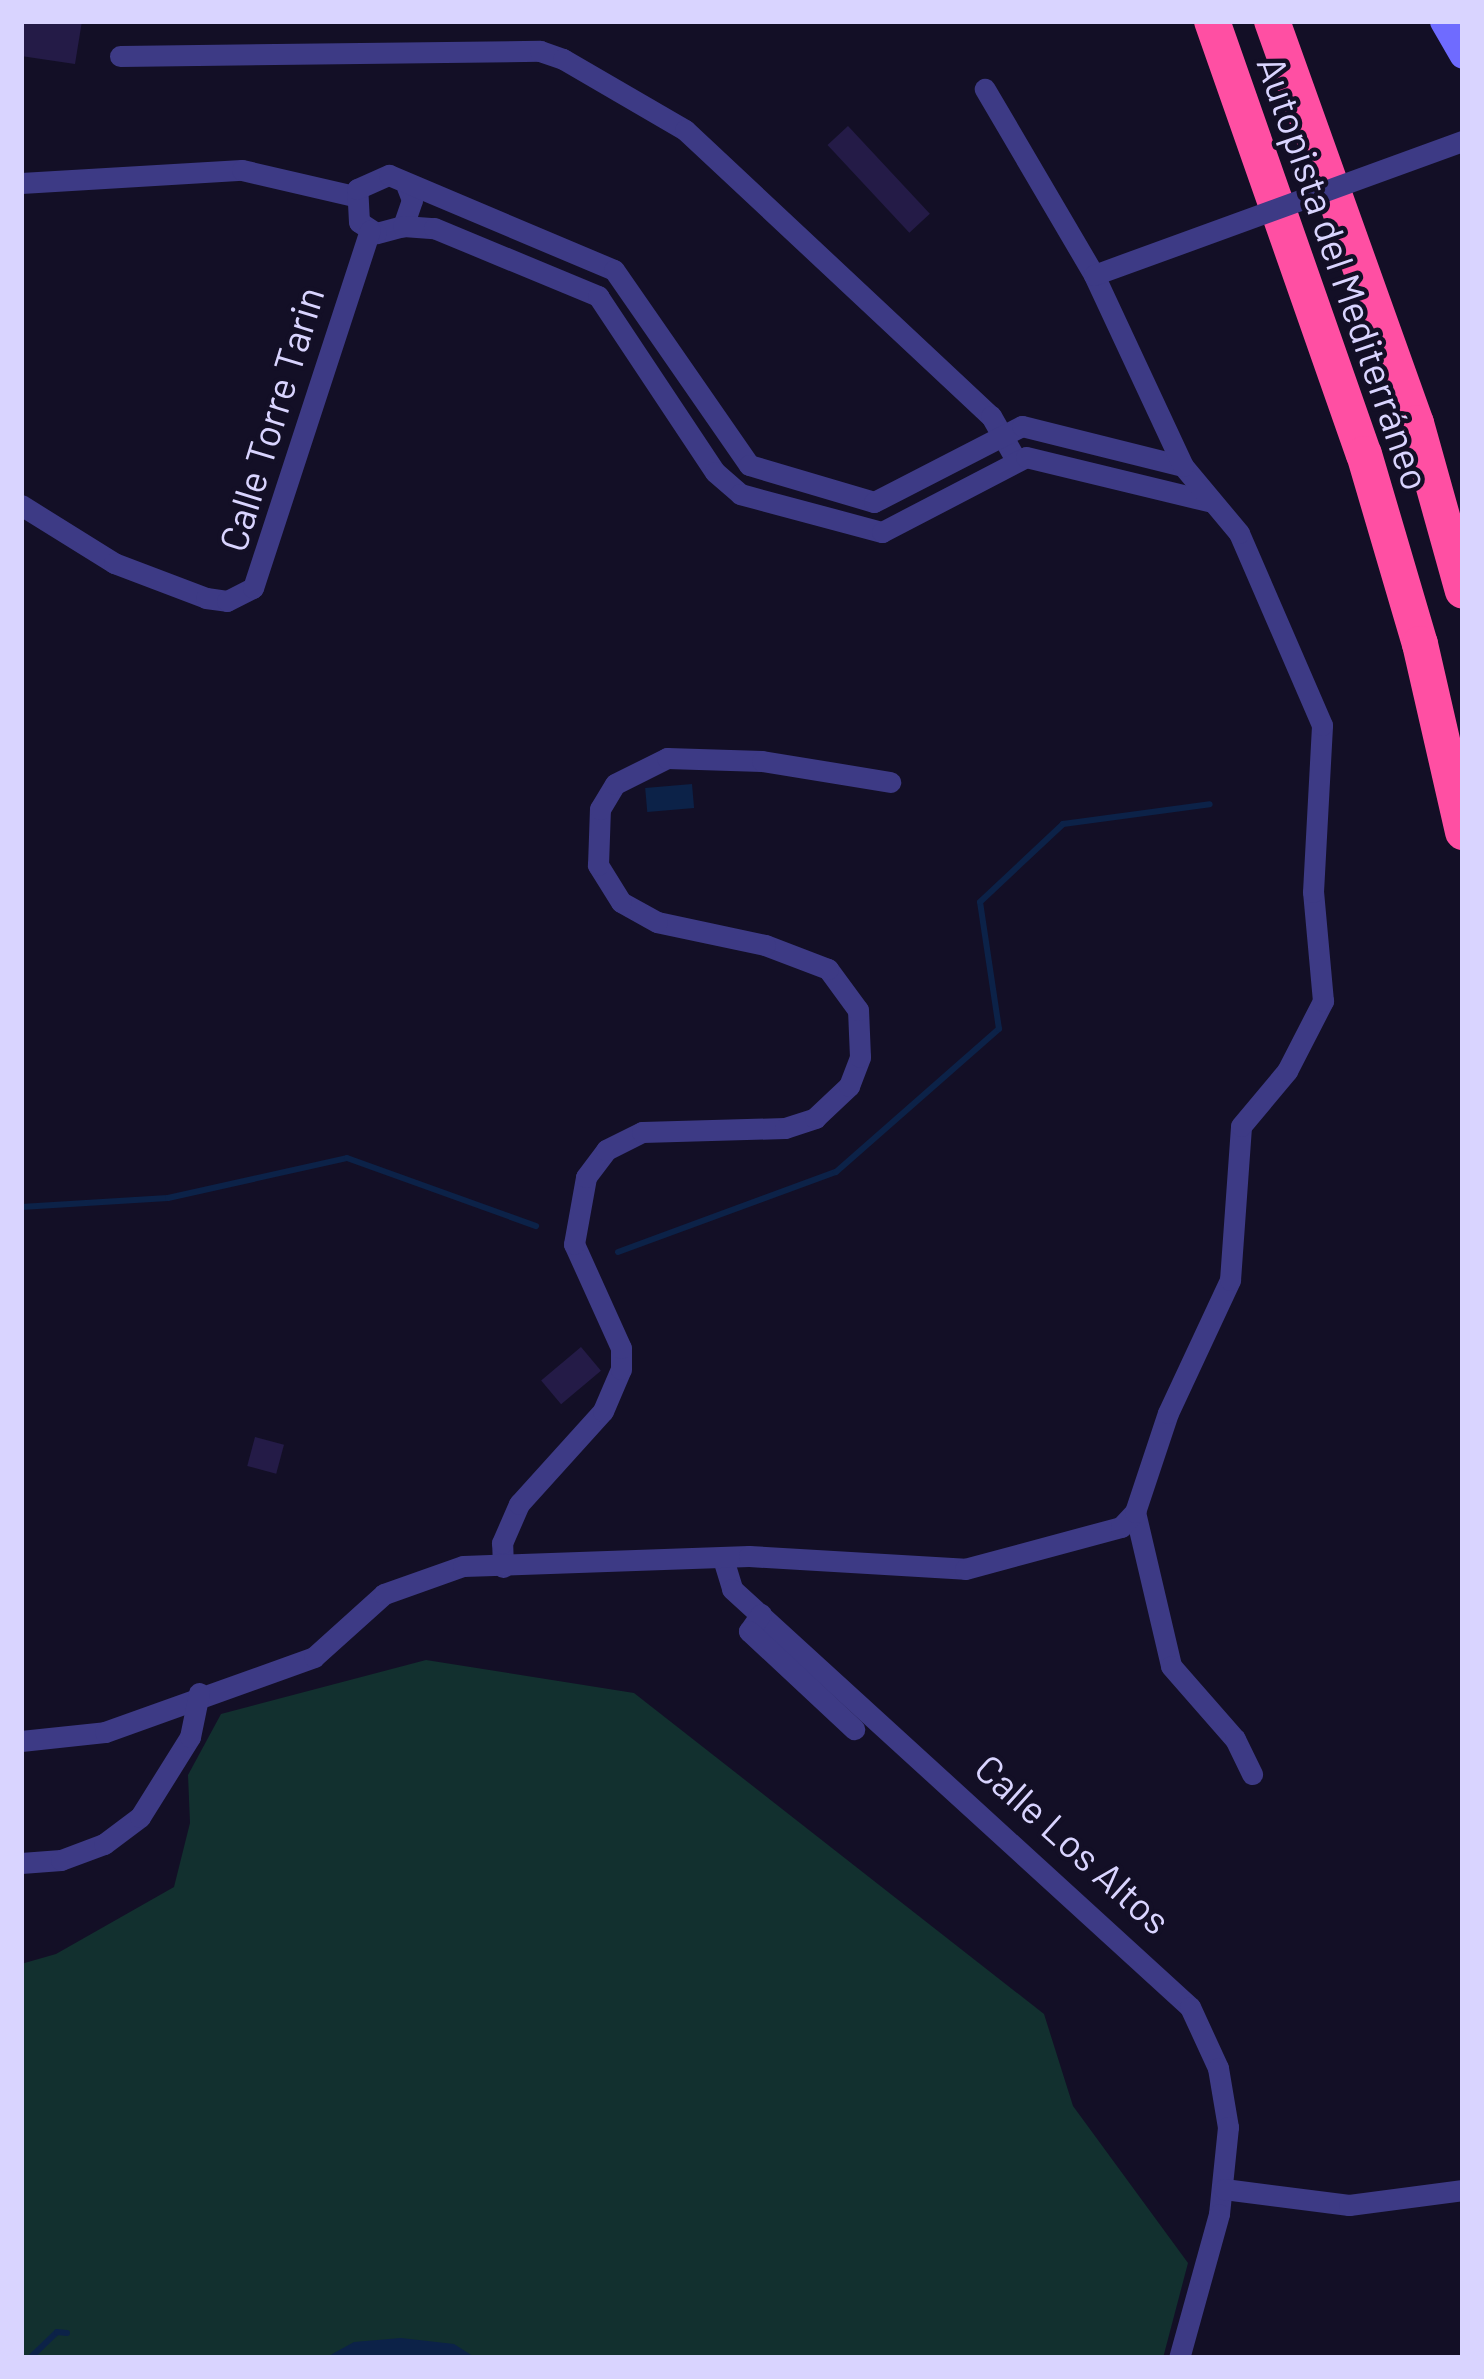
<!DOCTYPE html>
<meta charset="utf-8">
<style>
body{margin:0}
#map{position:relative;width:1484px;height:2379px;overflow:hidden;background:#130f26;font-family:Barlow,sans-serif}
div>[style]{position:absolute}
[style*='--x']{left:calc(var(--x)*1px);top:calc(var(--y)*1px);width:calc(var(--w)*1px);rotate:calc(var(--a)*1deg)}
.green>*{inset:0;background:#12302f}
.water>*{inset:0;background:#0c2248;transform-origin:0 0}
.stream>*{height:6px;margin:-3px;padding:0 3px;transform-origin:3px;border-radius:3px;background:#0c2248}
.building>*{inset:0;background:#241b47;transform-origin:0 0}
.street>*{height:21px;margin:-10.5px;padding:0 10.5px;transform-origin:10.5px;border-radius:10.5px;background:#3d3a85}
.secondary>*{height:27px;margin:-13.5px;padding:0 13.5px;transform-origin:13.5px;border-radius:13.5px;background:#6f6bff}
.highway>*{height:36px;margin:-18px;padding:0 18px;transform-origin:18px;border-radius:18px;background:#ff4fa3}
.street-bridge>*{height:21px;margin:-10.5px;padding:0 10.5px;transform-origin:10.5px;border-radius:10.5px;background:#3d3a85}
span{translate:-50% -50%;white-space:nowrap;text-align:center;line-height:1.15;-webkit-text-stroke:9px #130f26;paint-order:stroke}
.street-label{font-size:39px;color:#d9d4ff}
.frame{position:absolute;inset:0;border:24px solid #d9d4ff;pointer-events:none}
</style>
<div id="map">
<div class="green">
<i style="clip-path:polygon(426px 1660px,634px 1693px,1044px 2014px,1073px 2106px,1188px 2263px,1163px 2358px,21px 2358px,21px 1964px,56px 1954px,174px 1887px,190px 1823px,188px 1775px,221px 1714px)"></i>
</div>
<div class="water">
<i style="left:692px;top:784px;width:24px;height:47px;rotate:85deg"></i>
<i style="clip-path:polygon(401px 2338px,454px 2344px,476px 2358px,325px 2358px,354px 2342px)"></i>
</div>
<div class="stream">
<i style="--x:21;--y:1207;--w:147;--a:-3.5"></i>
<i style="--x:168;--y:1198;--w:183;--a:-12.6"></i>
<i style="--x:347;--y:1158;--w:201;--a:19.8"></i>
<i style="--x:618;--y:1252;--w:232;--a:-20.2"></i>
<i style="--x:836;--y:1172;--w:217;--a:-41.3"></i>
<i style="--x:999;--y:1029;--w:128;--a:-98.5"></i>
<i style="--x:980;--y:902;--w:114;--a:-43.2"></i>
<i style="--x:1063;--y:824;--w:148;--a:-7.7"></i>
<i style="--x:30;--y:2358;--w:37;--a:-44"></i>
<i style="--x:57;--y:2332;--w:10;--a:6"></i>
</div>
<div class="building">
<i style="clip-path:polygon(21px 21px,82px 21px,75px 64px,21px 56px)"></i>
<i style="left:848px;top:126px;width:120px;height:28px;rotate:47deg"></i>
<i style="left:581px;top:1347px;width:31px;height:52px;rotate:50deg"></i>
<i style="left:255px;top:1437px;width:30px;height:30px;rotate:15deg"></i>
</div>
<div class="street">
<i style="--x:120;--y:56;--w:420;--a:-0.7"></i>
<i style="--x:540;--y:51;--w:24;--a:19"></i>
<i style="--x:563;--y:59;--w:141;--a:30.2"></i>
<i style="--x:685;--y:130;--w:419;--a:43.1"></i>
<i style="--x:991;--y:416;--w:48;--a:60.3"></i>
<i style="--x:21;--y:183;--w:221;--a:-3.4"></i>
<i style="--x:242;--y:170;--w:115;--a:13.1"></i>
<i style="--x:407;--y:187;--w:14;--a:69"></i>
<i style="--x:412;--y:200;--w:28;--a:109"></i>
<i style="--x:403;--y:226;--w:28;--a:165"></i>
<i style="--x:376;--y:233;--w:20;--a:-147"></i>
<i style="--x:359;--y:222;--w:33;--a:-93"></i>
<i style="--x:357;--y:189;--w:35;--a:-24"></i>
<i style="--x:389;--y:175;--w:244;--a:22.9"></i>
<i style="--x:614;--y:270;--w:237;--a:55.3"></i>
<i style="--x:749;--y:465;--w:130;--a:16.5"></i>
<i style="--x:874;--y:502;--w:166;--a:-27.2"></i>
<i style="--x:1022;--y:426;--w:166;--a:14"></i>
<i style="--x:403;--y:226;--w:31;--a:4"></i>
<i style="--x:434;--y:228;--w:178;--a:22.5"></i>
<i style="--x:598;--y:296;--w:211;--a:56.4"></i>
<i style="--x:715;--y:472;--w:33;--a:41"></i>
<i style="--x:740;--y:494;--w:147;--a:15"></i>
<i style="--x:882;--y:532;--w:162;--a:-27.5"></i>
<i style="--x:1026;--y:457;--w:191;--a:13.6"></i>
<i style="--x:21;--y:505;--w:110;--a:31.9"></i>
<i style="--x:114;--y:563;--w:98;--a:20.8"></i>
<i style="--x:206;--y:598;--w:21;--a:8"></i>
<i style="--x:227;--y:601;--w:29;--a:-27"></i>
<i style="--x:253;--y:588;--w:376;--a:-71.9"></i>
<i style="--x:1135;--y:1512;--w:158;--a:76.8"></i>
<i style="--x:1171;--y:1666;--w:97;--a:48.8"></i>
<i style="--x:1235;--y:1739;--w:39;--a:64"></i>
<i style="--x:724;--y:1562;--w:28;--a:73"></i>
<i style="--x:732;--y:1589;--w:620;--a:42.39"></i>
<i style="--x:1190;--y:2007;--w:67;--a:65.3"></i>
<i style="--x:1218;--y:2068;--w:60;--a:80.4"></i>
<i style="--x:1228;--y:2127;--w:87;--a:95.9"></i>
<i style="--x:1219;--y:2214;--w:149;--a:105.5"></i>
<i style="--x:503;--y:1567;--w:24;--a:-92"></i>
<i style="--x:502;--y:1543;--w:43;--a:-66.4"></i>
<i style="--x:519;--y:1504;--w:125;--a:-47.9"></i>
<i style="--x:603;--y:1411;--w:46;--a:-66.8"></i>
<i style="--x:621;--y:1369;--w:21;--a:-90"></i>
<i style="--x:621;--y:1348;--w:114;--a:-114.3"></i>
<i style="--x:574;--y:1244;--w:68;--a:-79.8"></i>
<i style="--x:586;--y:1177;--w:34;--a:-53"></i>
<i style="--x:606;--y:1150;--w:40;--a:-26.6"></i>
<i style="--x:642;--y:1132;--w:143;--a:-1.6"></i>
<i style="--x:785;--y:1128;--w:32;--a:-18"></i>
<i style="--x:815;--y:1118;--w:47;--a:-43.3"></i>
<i style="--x:849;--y:1086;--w:31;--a:-69"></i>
<i style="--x:860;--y:1057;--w:47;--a:-92.4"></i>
<i style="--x:858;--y:1010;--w:51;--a:-126.2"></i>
<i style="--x:828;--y:969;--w:67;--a:-159.1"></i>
<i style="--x:765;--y:945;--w:110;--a:-168"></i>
<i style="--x:657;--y:922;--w:41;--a:-150.9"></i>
<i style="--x:621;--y:902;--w:44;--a:-121.9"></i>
<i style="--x:598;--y:865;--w:56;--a:-88"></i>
<i style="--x:600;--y:809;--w:29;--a:-59"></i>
<i style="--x:615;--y:784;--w:58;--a:-26.6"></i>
<i style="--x:667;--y:758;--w:95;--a:1.8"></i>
<i style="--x:762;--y:761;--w:130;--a:9.3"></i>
<i style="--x:761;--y:1614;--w:21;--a:125"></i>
<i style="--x:749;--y:1631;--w:144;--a:43"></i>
<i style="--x:21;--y:1741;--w:84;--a:-6.1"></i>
<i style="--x:105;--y:1732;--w:222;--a:-19.7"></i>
<i style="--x:314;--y:1657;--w:94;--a:-42"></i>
<i style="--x:384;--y:1594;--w:84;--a:-19.5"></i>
<i style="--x:463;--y:1566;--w:286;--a:-2"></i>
<i style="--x:749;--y:1556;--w:216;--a:3.4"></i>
<i style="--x:965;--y:1569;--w:162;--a:-15.1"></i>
<i style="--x:1121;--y:1527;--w:21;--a:-47"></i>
<i style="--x:1135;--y:1512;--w:104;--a:-71.6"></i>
<i style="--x:1168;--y:1413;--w:147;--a:-65"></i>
<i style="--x:1230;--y:1280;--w:154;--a:-85.9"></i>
<i style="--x:1241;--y:1126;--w:72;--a:-50.1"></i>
<i style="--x:1287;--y:1071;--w:79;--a:-62.8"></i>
<i style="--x:1323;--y:1001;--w:109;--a:-95.2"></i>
<i style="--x:1313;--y:892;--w:167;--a:-86.9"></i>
<i style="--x:1322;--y:725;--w:209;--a:-113.4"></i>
<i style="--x:1239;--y:533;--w:87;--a:-129.9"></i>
<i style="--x:1183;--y:466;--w:211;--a:-115"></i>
<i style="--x:1094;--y:275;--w:216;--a:-120.4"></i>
<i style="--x:21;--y:1863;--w:40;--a:-4.3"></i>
<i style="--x:61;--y:1860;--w:46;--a:-20.4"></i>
<i style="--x:104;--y:1844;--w:45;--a:-36.9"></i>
<i style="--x:140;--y:1817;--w:94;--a:-58"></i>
<i style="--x:190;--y:1737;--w:45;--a:-78.4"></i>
<i style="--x:1224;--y:2189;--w:126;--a:7.3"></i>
<i style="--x:1349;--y:2205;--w:115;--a:-7.5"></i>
</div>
<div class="secondary">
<i style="--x:1443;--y:21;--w:39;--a:60"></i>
</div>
<div class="highway">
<i style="--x:1212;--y:21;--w:459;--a:70.7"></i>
<i style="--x:1364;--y:454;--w:198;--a:73.6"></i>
<i style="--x:1420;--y:644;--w:193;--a:77.1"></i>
<i style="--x:1272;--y:21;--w:427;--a:70.3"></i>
<i style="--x:1416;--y:423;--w:174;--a:74.4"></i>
</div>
<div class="street-bridge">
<i style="--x:1094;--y:275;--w:393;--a:-20"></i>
</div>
<div class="street-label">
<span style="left:1344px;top:273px;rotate:71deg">Autopista del Mediterráneo</span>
<span style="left:271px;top:419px;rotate:-73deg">Calle Torre Tarin</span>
<span style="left:1073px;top:1844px;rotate:42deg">Calle Los Altos</span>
</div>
<div class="frame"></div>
</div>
